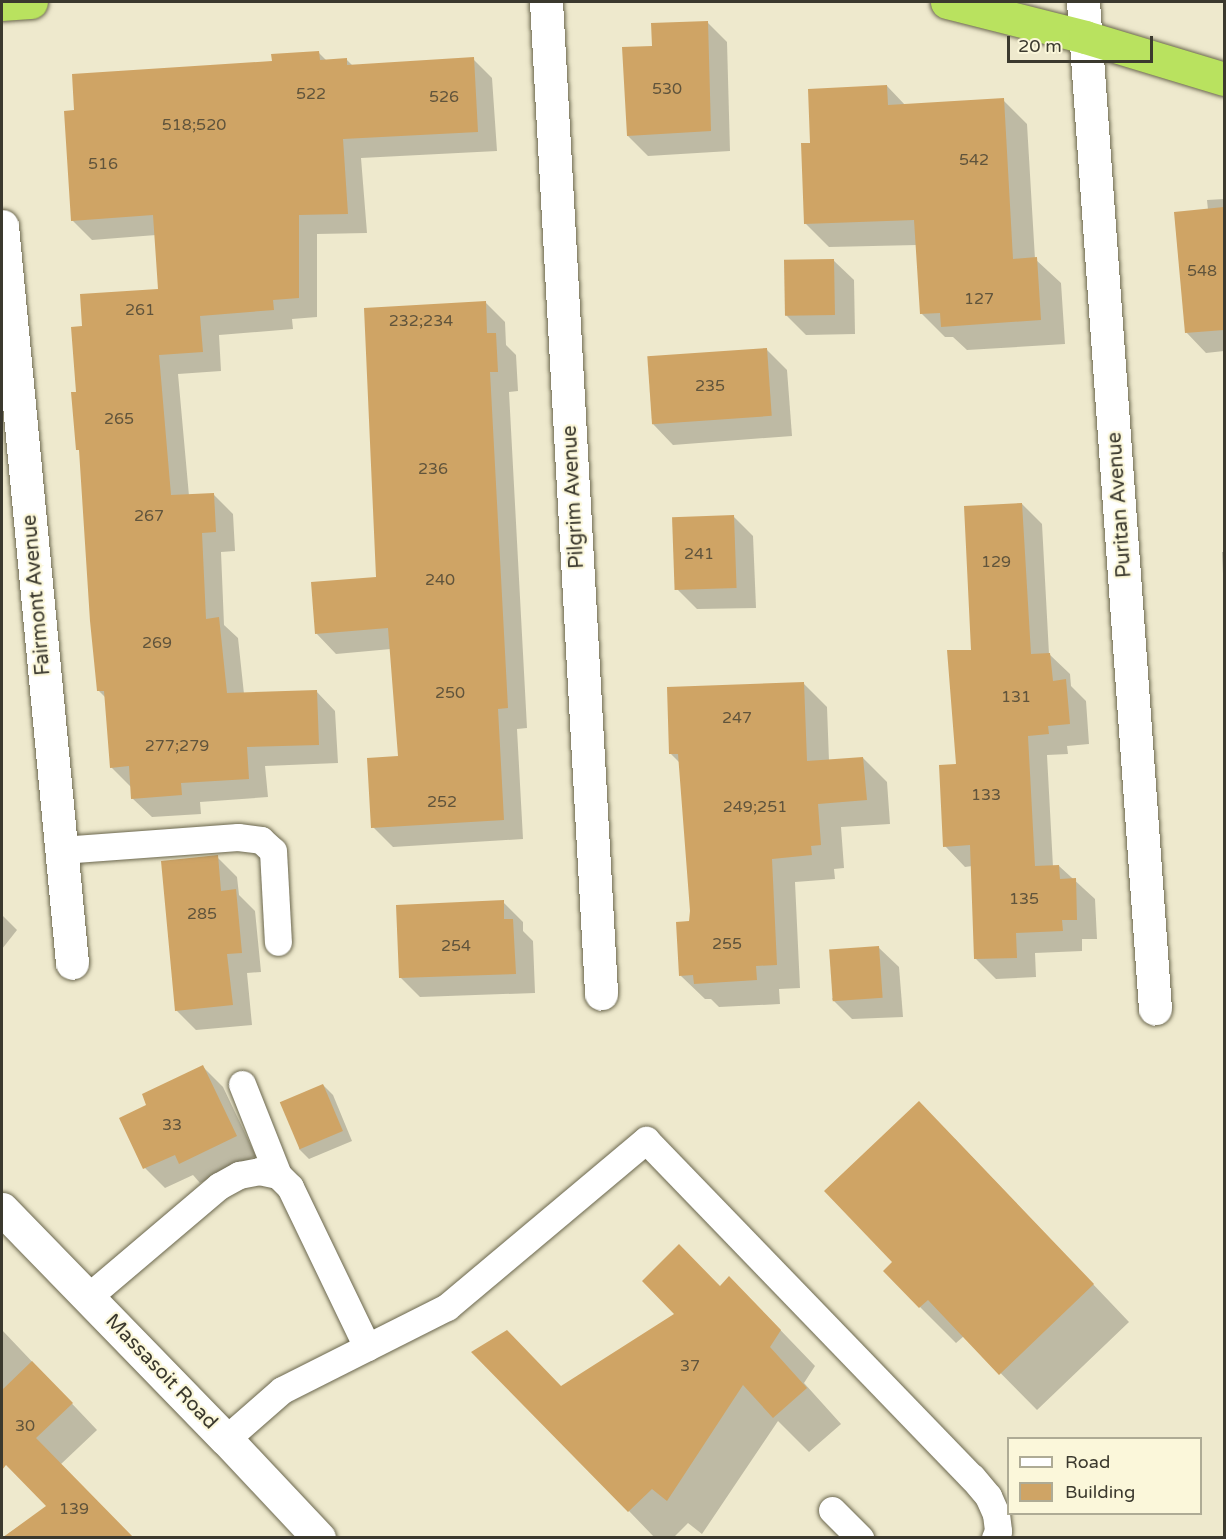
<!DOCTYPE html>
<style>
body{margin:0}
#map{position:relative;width:1226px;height:1539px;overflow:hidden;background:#eee9cd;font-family:"Varela Round",sans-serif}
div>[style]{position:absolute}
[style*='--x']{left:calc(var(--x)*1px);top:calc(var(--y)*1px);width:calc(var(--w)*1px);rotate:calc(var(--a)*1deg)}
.shadow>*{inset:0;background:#0003}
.building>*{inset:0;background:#cfa465;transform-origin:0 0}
.roads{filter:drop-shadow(0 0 2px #6b674e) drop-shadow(0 0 2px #6b674e)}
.lane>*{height:27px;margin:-13.5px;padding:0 13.5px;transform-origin:13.5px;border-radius:13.5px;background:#fff}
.street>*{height:33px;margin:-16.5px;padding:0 16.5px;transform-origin:16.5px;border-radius:16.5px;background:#fff}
.secondary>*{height:33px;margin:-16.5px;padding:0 16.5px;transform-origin:16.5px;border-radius:16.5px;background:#fff}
.highway>*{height:33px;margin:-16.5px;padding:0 16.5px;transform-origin:16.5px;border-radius:16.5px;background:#b9e25f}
span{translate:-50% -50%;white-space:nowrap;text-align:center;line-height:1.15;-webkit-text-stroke:4.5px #fbf7da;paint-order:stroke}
.number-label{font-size:16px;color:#60543c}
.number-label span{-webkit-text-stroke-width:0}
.street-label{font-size:20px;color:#3b392e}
.frame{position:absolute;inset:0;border:3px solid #3b392e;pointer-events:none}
.legend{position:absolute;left:1007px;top:1437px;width:195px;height:78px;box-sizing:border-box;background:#fbf7da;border:2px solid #aeab95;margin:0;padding:8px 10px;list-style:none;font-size:18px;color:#3b392e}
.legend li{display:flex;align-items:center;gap:12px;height:30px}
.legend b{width:30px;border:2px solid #aeab95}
.scale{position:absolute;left:1007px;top:36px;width:146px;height:27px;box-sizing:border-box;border:3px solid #3b392e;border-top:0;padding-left:8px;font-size:18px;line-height:21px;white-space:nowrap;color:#3b392e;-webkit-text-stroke:4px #fbf7da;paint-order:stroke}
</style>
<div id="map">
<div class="shadow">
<i style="clip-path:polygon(707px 22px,727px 42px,730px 151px,648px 156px,628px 136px,653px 47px)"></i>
<i style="clip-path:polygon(318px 52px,327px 61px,346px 59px,353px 66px,473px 59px,492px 78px,497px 151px,361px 158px,367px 233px,317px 234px,317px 317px,292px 319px,293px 329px,219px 335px,221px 371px,178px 374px,189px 496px,213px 494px,233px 514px,235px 551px,221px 552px,224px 625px,238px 638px,244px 694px,316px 691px,335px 711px,338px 763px,265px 766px,268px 797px,200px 802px,201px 814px,152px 817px,132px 798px,131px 787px,111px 767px,106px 698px,99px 691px,81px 452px,78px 449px,77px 393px,83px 327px,160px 290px,156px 235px,92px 240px,72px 220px,273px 63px)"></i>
<i style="clip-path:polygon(887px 86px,906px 106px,1003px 100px,1027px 124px,1035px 259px,1061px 283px,1065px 344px,967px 350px,953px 337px,945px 337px,921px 313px,917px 245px,829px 247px,806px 224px,812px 145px)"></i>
<i style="clip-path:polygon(1224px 199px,1224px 351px,1206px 353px,1186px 332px,1208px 210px,1207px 200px)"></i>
<i style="clip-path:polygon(833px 260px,854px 280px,855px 334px,806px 335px,786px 315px)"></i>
<i style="clip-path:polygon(485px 302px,505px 322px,506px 345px,516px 355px,518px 391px,509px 392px,527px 728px,517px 729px,523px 839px,393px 847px,373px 827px,399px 758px,391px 649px,336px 654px,316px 633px,378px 579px)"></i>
<i style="clip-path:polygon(767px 350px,787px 370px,792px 436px,673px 445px,653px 424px)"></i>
<i style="clip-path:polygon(1022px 504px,1042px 524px,1049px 654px,1070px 674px,1071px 686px,1086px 701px,1089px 744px,1067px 746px,1068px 754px,1047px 755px,1053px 867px,1059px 866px,1095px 899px,1097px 939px,1082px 939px,1082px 951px,1035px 953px,1036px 977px,996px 979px,976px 959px,972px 866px,965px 867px,945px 846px,972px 651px)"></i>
<i style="clip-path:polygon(733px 516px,753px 536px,756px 608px,697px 609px,677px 589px)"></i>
<i style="clip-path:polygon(1222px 552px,1224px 552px,1224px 597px,1224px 596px)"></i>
<i style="clip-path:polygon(803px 683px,827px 707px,829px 761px,863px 758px,887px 782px,890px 824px,841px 827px,844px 868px,834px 869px,835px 879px,795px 882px,800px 988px,779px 989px,780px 1004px,719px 1007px,711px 999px,705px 999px,681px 976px,692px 911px,680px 763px,671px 754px)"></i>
<i style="clip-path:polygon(217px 857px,237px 877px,239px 895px,255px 911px,261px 972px,247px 973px,252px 1025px,196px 1030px,176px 1010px)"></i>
<i style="clip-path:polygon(503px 902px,523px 922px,523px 931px,533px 941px,535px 993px,420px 997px,400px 977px)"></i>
<i style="clip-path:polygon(2px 915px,17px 930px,2px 949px)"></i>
<i style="clip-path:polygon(878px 947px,899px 967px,903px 1017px,852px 1019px,832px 999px)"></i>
<i style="clip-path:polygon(203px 1067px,223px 1087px,256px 1156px,200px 1183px,193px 1175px,165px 1188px,145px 1168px,148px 1105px)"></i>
<i style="clip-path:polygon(323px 1085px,333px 1095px,352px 1141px,309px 1159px,299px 1149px)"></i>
<i style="clip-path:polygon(955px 1139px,1129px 1322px,1037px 1410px,964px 1336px,956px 1343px,920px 1307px,894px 1262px)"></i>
<i style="clip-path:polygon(720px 1288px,764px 1313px,815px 1366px,804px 1383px,841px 1424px,809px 1452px,778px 1421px,702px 1534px,688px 1523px,673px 1538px,655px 1538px,629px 1511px,561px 1387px)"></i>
<i style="clip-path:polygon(2px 1330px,97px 1430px,60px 1465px,132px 1538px,2px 1538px,48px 1506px,2px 1458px)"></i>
</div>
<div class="building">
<i style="clip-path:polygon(708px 21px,711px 131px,627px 136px,622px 47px,652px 46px,651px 23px)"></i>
<i style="clip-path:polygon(319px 51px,320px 60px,347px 58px,347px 65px,474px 57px,478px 132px,343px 139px,348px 214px,299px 215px,299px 298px,273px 300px,274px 310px,200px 316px,203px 352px,159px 355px,171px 495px,214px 493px,216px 532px,202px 533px,206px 619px,219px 617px,227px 693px,317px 690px,319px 745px,247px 747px,249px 779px,181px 783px,182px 795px,131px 799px,129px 766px,110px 768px,104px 691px,97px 691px,90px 621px,79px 450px,76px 450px,71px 392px,76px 392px,71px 327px,82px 326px,80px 294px,158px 289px,153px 215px,71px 221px,64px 111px,74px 110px,72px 74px,272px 61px,271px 54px)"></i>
<i style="clip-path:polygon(887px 85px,888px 105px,1004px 98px,1013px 259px,1037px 257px,1041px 320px,941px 327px,940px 313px,920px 314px,914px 220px,804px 224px,801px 143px,810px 143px,808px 89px)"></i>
<i style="clip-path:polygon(1224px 207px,1224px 330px,1185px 333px,1174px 212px)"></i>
<i style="left:834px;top:259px;width:56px;height:50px;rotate:89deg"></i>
<i style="clip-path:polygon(486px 301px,487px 333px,496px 333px,498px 372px,490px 372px,508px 708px,498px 709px,504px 820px,371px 828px,367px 758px,398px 756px,388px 628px,315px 634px,311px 582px,376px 577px,364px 308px)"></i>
<i style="left:767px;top:348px;width:68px;height:120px;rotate:86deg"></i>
<i style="clip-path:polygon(1022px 503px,1031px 654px,1050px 653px,1053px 681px,1066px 679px,1070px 724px,1048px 726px,1049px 734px,1028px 736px,1035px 866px,1059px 865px,1060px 879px,1076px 878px,1077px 920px,1062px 920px,1063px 931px,1016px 933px,1017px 958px,974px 959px,970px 845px,943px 847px,939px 765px,956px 764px,947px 650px,971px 650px,964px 506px)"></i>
<i style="left:734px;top:515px;width:73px;height:62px;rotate:88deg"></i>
<i style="clip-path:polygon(804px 682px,807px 761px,863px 757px,867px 800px,818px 804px,821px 845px,811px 846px,812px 855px,772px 859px,777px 965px,756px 966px,757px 980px,694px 984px,693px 975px,679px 976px,676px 922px,689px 921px,690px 911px,678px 754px,669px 754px,667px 687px)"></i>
<i style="clip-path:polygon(218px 855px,221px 891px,236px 889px,242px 953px,227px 954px,233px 1005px,175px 1011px,161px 861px)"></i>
<i style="clip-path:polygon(504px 900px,504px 919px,513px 919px,516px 974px,399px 978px,396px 905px)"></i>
<i style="left:879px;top:946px;width:52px;height:50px;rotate:86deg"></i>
<i style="clip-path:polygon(203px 1065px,237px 1136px,179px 1164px,175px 1155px,143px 1169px,119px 1118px,146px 1105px,142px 1094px)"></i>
<i style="left:323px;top:1084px;width:51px;height:47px;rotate:67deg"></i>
<i style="clip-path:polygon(919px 1101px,1094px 1284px,999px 1375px,928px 1300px,919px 1308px,883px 1271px,892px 1262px,824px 1191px)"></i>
<i style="clip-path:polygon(679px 1244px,720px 1286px,729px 1276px,781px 1330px,770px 1347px,807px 1388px,773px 1418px,743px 1385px,667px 1501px,652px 1489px,628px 1512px,471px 1352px,507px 1330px,561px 1386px,674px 1314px,642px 1281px)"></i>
<i style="clip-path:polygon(32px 1361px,73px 1403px,36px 1438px,134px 1538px,2px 1538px,46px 1506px,6px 1465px,2px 1470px,2px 1390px)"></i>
</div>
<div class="roads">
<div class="lane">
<i style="--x:61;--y:850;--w:177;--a:-4.2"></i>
<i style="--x:238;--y:837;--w:23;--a:7"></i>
<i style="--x:261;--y:840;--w:16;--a:43"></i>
<i style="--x:273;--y:851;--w:91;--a:86.9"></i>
<i style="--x:242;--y:1084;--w:98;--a:68.4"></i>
<i style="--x:88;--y:1297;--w:172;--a:-40.3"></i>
<i style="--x:219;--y:1186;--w:23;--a:-29"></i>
<i style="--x:239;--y:1175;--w:20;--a:-11"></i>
<i style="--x:259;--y:1171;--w:19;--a:12"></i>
<i style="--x:278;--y:1175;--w:17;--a:45"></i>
<i style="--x:290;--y:1187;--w:178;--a:64.3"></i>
<i style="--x:226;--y:1439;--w:74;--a:-41.2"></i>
<i style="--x:282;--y:1390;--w:185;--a:-26.7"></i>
<i style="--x:447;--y:1307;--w:260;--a:-40"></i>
<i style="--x:646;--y:1140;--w:469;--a:46"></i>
<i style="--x:972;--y:1477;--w:25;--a:50"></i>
<i style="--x:988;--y:1496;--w:20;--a:66"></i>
<i style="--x:996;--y:1514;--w:17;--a:83"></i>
<i style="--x:998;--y:1531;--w:8;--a:113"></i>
<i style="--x:832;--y:1510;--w:40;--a:45"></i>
</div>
<div class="street">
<i style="--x:546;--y:2;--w:993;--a:86.82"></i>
<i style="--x:1083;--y:2;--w:1009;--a:85.91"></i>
<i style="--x:2;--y:226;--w:740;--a:84.57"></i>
</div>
<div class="secondary">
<i style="--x:2;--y:1209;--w:321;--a:45.8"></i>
<i style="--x:226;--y:1439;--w:136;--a:46.8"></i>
</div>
<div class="highway">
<i style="--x:947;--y:2;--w:142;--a:14.2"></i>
<i style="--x:1085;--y:37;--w:145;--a:16.8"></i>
<i style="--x:2;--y:4;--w:29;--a:-4"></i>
</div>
</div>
<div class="number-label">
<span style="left:667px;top:89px">530</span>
<span style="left:311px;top:94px">522</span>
<span style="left:444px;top:97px">526</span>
<span style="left:194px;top:125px">518;520</span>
<span style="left:974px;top:160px">542</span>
<span style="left:103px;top:164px">516</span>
<span style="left:1202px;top:271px">548</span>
<span style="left:979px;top:299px">127</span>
<span style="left:140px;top:310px">261</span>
<span style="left:421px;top:321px">232;234</span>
<span style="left:710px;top:386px">235</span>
<span style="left:119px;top:419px">265</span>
<span style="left:433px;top:469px">236</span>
<span style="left:149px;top:516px">267</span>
<span style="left:699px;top:554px">241</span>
<span style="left:996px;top:562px">129</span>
<span style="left:440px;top:580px">240</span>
<span style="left:157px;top:643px">269</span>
<span style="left:450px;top:693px">250</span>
<span style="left:1016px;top:697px">131</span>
<span style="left:737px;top:718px">247</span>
<span style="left:177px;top:746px">277;279</span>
<span style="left:986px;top:795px">133</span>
<span style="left:442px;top:802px">252</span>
<span style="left:755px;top:807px">249;251</span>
<span style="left:1024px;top:899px">135</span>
<span style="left:202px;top:914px">285</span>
<span style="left:727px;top:944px">255</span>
<span style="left:456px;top:946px">254</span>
<span style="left:172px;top:1125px">33</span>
<span style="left:690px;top:1366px">37</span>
<span style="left:25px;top:1426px">30</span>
<span style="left:74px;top:1509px">139</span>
</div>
<div class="street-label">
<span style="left:574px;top:497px;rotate:-93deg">Pilgrim Avenue</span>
<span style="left:1120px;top:505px;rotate:-94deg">Puritan Avenue</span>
<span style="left:37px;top:595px;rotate:-95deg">Fairmont Avenue</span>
<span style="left:161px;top:1372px;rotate:46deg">Massasoit Road</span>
</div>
<div class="frame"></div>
<ul class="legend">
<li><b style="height:8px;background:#fff"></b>Road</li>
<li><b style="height:16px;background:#cfa465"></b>Building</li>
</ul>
<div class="scale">20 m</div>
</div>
